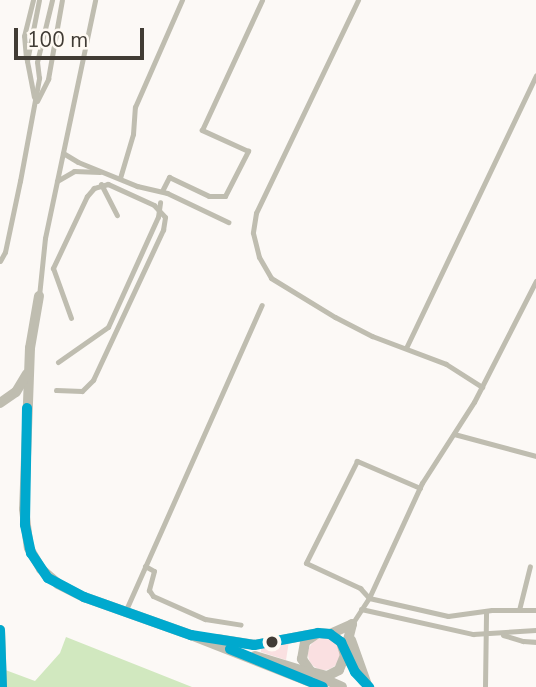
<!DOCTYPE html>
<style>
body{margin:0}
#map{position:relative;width:536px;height:687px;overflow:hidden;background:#fcf9f6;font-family:"Nunito Sans",sans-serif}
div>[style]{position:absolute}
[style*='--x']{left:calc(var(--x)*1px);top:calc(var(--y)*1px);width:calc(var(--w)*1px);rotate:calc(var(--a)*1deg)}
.green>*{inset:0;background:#fae0e1}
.round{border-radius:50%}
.water>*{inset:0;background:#d1e8bf}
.lane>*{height:5px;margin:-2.5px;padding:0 2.5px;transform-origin:2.5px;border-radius:2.5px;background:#bfbdb0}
.street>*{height:10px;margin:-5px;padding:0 5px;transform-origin:5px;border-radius:5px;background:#bfbdb0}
.bus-1>*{height:10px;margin:-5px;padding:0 5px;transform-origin:5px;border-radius:5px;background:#00a9ce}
.dots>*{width:19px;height:19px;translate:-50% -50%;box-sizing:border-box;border:4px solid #fffaf3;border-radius:50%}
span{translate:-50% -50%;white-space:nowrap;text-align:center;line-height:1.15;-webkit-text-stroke:6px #fffaf3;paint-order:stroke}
.scale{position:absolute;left:14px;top:28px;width:130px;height:32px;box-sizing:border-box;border:4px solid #413c35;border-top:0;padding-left:9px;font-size:21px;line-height:24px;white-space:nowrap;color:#413c35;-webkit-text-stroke:5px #fffaf3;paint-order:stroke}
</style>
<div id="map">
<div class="green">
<i class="round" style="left:308px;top:638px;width:32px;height:32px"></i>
<i style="clip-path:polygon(289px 641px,286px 660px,261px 652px,261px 648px)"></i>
</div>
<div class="water">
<i style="clip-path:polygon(66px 637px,192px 687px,0 687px,0 668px,35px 681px,60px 653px)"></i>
</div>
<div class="lane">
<i style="--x:358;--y:0;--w:236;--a:115.6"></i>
<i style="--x:256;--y:213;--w:20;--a:99"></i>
<i style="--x:253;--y:233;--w:25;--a:76"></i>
<i style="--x:259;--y:257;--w:24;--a:60"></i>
<i style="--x:271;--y:278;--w:75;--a:31.4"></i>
<i style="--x:335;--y:317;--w:42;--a:27.2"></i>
<i style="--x:372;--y:336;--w:79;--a:20.7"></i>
<i style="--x:446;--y:364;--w:43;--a:32.6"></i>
<i style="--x:26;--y:58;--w:22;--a:-95"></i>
<i style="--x:24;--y:36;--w:37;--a:-76"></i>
<i style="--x:34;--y:97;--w:37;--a:-101"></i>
<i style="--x:27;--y:61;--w:62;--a:-78.9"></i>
<i style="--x:37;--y:101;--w:25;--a:-63"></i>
<i style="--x:48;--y:79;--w:80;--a:-80"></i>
<i style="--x:63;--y:153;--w:17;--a:31"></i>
<i style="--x:78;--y:162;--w:64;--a:22.1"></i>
<i style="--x:137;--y:186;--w:31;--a:13"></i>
<i style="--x:167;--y:193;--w:68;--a:25.4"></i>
<i style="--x:120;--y:178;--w:46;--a:-73.5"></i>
<i style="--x:133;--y:134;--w:27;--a:-86"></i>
<i style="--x:135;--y:107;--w:117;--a:-66.3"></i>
<i style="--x:57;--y:181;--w:20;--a:-30"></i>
<i style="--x:74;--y:171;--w:26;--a:2"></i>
<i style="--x:101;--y:184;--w:35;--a:63"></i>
<i style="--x:162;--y:191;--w:16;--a:-63"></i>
<i style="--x:169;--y:177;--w:44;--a:25.4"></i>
<i style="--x:209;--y:196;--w:16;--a:0"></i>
<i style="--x:225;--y:196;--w:51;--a:-62.9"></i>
<i style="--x:248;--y:151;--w:51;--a:-155.5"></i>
<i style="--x:202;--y:130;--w:143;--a:-65.2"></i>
<i style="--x:0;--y:261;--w:10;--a:-61"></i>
<i style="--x:5;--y:252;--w:73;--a:-78.1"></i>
<i style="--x:20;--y:181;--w:105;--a:-79.5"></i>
<i style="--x:39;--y:78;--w:16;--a:-97"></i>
<i style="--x:37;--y:62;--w:64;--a:-76.4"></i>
<i style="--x:39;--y:296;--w:58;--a:-84.1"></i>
<i style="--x:45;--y:238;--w:243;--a:-78.1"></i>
<i style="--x:406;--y:348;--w:302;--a:-64.5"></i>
<i style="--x:58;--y:362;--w:61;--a:-35"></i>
<i style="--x:108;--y:327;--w:121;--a:-65.6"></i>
<i style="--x:158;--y:217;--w:15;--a:-82"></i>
<i style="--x:56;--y:390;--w:26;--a:2"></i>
<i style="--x:82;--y:391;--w:16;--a:-45"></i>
<i style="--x:93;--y:380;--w:166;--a:-65"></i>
<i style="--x:163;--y:230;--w:13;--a:-81"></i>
<i style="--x:165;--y:217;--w:16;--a:-133"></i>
<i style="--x:154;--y:205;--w:51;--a:-155.5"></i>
<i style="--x:108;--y:184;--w:15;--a:164"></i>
<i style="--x:94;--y:188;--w:11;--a:131"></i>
<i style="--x:87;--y:196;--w:80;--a:115.3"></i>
<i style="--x:53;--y:268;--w:53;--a:70.2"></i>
<i style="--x:454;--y:434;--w:85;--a:15"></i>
<i style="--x:420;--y:488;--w:69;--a:-156.8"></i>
<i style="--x:357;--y:461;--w:114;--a:116.6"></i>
<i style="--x:306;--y:563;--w:60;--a:24.8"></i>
<i style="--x:360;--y:588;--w:13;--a:48"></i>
<i style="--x:369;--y:598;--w:81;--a:12.8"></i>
<i style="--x:448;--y:616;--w:44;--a:-7.8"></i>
<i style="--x:492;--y:610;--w:44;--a:0"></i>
<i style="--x:145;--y:566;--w:10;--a:29"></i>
<i style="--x:154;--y:571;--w:20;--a:105"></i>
<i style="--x:149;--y:590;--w:7;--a:56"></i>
<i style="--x:153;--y:596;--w:57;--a:23.9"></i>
<i style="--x:205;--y:619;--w:36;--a:9"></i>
<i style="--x:361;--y:609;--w:115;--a:12.6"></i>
<i style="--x:473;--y:634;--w:63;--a:-3.6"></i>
<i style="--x:519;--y:610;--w:45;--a:-76"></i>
<i style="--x:125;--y:612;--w:336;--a:-66"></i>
<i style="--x:352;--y:624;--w:31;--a:-57"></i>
<i style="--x:369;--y:598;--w:127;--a:-65.3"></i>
<i style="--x:422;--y:483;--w:96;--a:-57.3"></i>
<i style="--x:474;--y:402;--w:136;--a:-62.9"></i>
<i style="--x:503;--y:635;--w:21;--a:17"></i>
<i style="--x:523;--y:641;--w:13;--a:4"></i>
<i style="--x:485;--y:687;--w:76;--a:-89.2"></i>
</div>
<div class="street">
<i style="--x:39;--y:296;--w:53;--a:99.8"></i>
<i style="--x:30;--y:348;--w:161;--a:92.1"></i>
<i style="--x:24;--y:509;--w:39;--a:83"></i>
<i style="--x:29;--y:548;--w:24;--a:60"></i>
<i style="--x:41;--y:569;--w:23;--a:41"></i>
<i style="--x:58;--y:584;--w:29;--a:27"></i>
<i style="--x:84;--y:597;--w:114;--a:19.6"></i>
<i style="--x:191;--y:635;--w:142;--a:21.5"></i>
<i style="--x:0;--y:403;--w:19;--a:-35"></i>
<i style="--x:16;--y:392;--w:21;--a:-59"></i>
<i style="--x:0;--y:630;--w:57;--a:88"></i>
<i style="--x:330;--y:634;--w:24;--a:-24"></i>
<i style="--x:352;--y:624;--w:30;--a:104"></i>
<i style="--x:217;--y:639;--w:37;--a:9"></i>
<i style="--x:254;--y:645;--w:65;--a:-10.6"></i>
<i style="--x:318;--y:633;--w:12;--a:5"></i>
<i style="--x:330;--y:634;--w:14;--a:36"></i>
<i style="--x:341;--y:642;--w:14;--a:73"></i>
<i style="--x:345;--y:655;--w:16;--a:112"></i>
<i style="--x:339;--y:670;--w:13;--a:153"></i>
<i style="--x:327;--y:676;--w:16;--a:-166"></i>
<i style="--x:311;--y:672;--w:16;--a:-125"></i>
<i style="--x:302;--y:659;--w:17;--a:-80"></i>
<i style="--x:305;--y:642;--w:16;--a:-35"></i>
<i style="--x:351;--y:640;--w:48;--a:70.4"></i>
<i style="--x:345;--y:655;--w:32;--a:55"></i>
<i style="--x:255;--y:656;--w:58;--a:17.2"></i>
<i style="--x:320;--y:677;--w:24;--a:24"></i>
</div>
<div class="bus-1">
<i style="--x:27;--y:408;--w:117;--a:91"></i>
<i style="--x:25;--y:525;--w:29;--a:78"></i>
<i style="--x:31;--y:553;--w:30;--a:56"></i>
<i style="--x:48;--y:578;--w:41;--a:27.8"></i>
<i style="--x:84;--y:597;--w:114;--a:19.6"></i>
<i style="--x:191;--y:635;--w:64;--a:9"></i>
<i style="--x:254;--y:645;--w:65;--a:-10.6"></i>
<i style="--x:318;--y:633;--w:12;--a:5"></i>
<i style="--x:330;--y:634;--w:14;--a:36"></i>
<i style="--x:341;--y:642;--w:33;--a:65"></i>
<i style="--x:355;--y:672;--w:21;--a:47"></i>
<i style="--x:0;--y:630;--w:57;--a:88"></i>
<i style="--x:230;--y:649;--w:100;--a:22.2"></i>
</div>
<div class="dots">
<i style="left:272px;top:642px;background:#413c35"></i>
</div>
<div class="scale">100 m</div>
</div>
